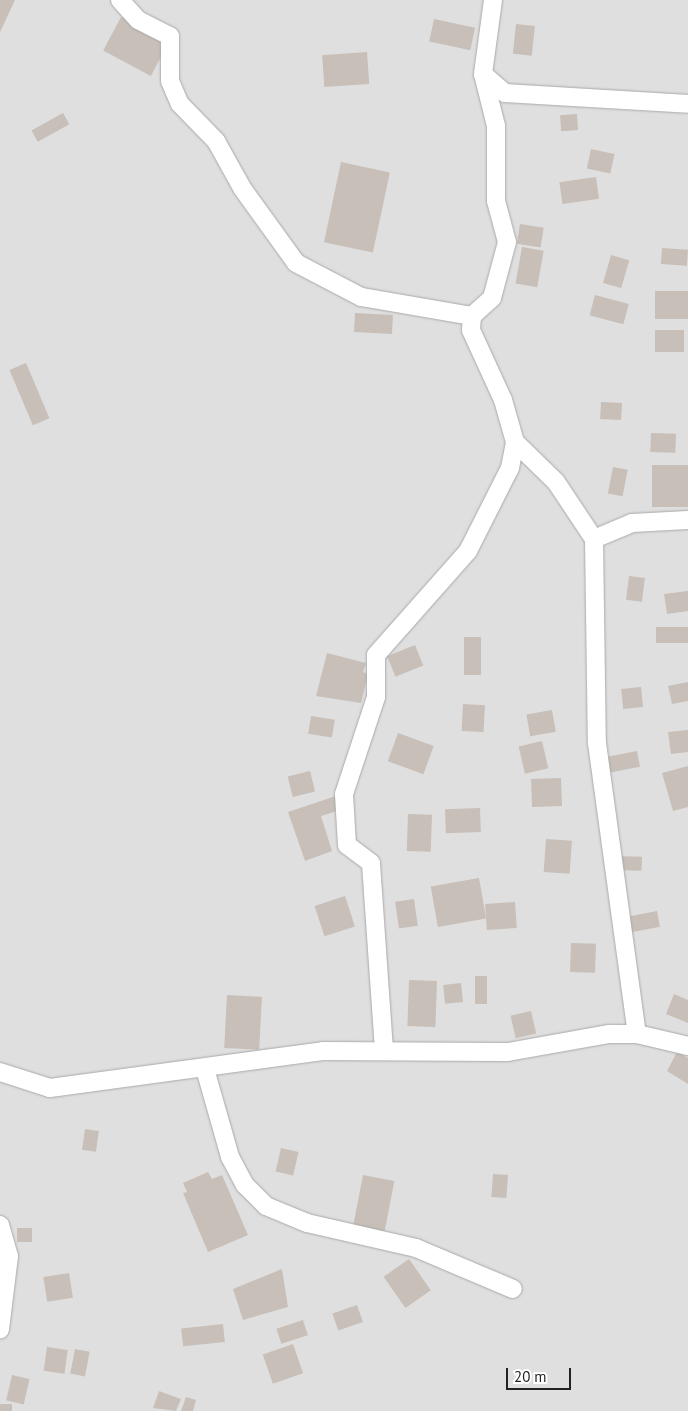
<!DOCTYPE html>
<style>
body{margin:0}
#map{position:relative;width:688px;height:1411px;overflow:hidden;background:#f2efe9;font-family:"PT Sans",sans-serif}
div>[style]{position:absolute}
[style*='--x']{left:calc(var(--x)*1px);top:calc(var(--y)*1px);width:calc(var(--w)*1px);rotate:calc(var(--a)*1deg)}
.residential>*{inset:0;background:#e0dfdf;transform-origin:0 0}
.building>*{inset:0;background:#c7bfb8;transform-origin:0 0}
.roads{filter:drop-shadow(0 0 1px #a9a9a9) drop-shadow(0 0 1px #a9a9a9)}
.minor>*{height:18px;margin:-9px;padding:0 9px;transform-origin:9px;border-radius:9px;background:#fff}
span{translate:-50% -50%;white-space:nowrap;text-align:center;line-height:1.15;-webkit-text-stroke:4.5px #fff;paint-order:stroke}
.scale{position:absolute;left:506px;top:1368px;width:65px;height:22px;box-sizing:border-box;border:2px solid #222;border-top:0;padding-left:6px;font-size:15px;line-height:18px;white-space:nowrap;color:#222;-webkit-text-stroke:4px #fff;paint-order:stroke}
</style>
<div id="map">
<div class="residential">
<i style="left:0;top:0;width:688px;height:1411px"></i>
</div>
<div class="building">
<i style="clip-path:polygon(0 0,15px 0,0 32px)"></i>
<i style="left:121px;top:17px;width:54px;height:38px;rotate:28deg"></i>
<i style="left:434px;top:19px;width:42px;height:23px;rotate:12deg"></i>
<i style="left:516px;top:24px;width:19px;height:30px;rotate:6deg"></i>
<i style="left:367px;top:52px;width:32px;height:45px;rotate:86deg"></i>
<i style="left:63px;top:113px;width:13px;height:36px;rotate:61deg"></i>
<i style="left:577px;top:114px;width:16px;height:17px;rotate:86deg"></i>
<i style="left:591px;top:149px;width:24px;height:20px;rotate:12deg"></i>
<i style="left:341px;top:162px;width:50px;height:82px;rotate:12deg"></i>
<i style="left:596px;top:177px;width:22px;height:37px;rotate:82deg"></i>
<i style="left:520px;top:224px;width:24px;height:20px;rotate:9deg"></i>
<i style="left:522px;top:247px;width:22px;height:37px;rotate:10deg"></i>
<i style="left:662px;top:248px;width:26px;height:16px;rotate:4deg"></i>
<i style="left:611px;top:255px;width:19px;height:29px;rotate:16deg"></i>
<i style="left:688px;top:291px;width:28px;height:33px;rotate:90deg"></i>
<i style="left:595px;top:295px;width:35px;height:21px;rotate:15deg"></i>
<i style="left:355px;top:313px;width:38px;height:19px;rotate:3deg"></i>
<i style="left:655px;top:330px;width:29px;height:22px"></i>
<i style="left:26px;top:363px;width:60px;height:18px;rotate:67deg"></i>
<i style="left:601px;top:402px;width:21px;height:17px;rotate:3deg"></i>
<i style="left:651px;top:433px;width:25px;height:19px;rotate:2deg"></i>
<i style="left:688px;top:465px;width:42px;height:36px;rotate:90deg"></i>
<i style="left:613px;top:467px;width:15px;height:27px;rotate:11deg"></i>
<i style="left:629px;top:576px;width:16px;height:24px;rotate:7deg"></i>
<i style="clip-path:polygon(688px 591px,688px 611px,667px 614px,664px 594px)"></i>
<i style="left:688px;top:627px;width:16px;height:32px;rotate:90deg"></i>
<i style="left:464px;top:637px;width:17px;height:38px"></i>
<i style="left:415px;top:645px;width:22px;height:30px;rotate:68deg"></i>
<i style="clip-path:polygon(327px 653px,366px 663px,363px 672px,368px 674px,361px 703px,316px 696px)"></i>
<i style="clip-path:polygon(688px 682px,688px 701px,672px 704px,668px 686px)"></i>
<i style="left:641px;top:687px;width:20px;height:20px;rotate:84deg"></i>
<i style="left:463px;top:704px;width:22px;height:27px;rotate:3deg"></i>
<i style="left:552px;top:710px;width:22px;height:26px;rotate:80deg"></i>
<i style="left:311px;top:716px;width:24px;height:18px;rotate:9deg"></i>
<i style="clip-path:polygon(688px 730px,688px 752px,671px 754px,668px 732px)"></i>
<i style="left:398px;top:733px;width:38px;height:30px;rotate:20deg"></i>
<i style="left:542px;top:741px;width:28px;height:24px;rotate:77deg"></i>
<i style="left:637px;top:751px;width:16px;height:34px;rotate:79deg"></i>
<i style="clip-path:polygon(688px 766px,688px 807px,673px 811px,662px 773px)"></i>
<i style="left:310px;top:771px;width:21px;height:23px;rotate:76deg"></i>
<i style="left:561px;top:778px;width:28px;height:30px;rotate:88deg"></i>
<i style="clip-path:polygon(336px 796px,340px 810px,321px 816px,332px 851px,305px 861px,288px 812px)"></i>
<i style="left:480px;top:808px;width:24px;height:35px;rotate:88deg"></i>
<i style="left:408px;top:814px;width:24px;height:37px;rotate:2deg"></i>
<i style="left:546px;top:839px;width:26px;height:33px;rotate:4deg"></i>
<i style="left:617px;top:856px;width:25px;height:14px;rotate:2deg"></i>
<i style="left:479px;top:878px;width:41px;height:49px;rotate:80deg"></i>
<i style="left:345px;top:896px;width:32px;height:32px;rotate:72deg"></i>
<i style="left:414px;top:899px;width:27px;height:19px;rotate:82deg"></i>
<i style="left:515px;top:902px;width:26px;height:30px;rotate:86deg"></i>
<i style="left:657px;top:911px;width:16px;height:33px;rotate:79deg"></i>
<i style="left:571px;top:943px;width:25px;height:29px;rotate:2deg"></i>
<i style="left:475px;top:976px;width:12px;height:28px"></i>
<i style="left:409px;top:980px;width:28px;height:46px;rotate:2deg"></i>
<i style="left:461px;top:983px;width:19px;height:18px;rotate:84deg"></i>
<i style="clip-path:polygon(674px 994px,688px 1000px,688px 1023px,666px 1014px)"></i>
<i style="left:227px;top:995px;width:35px;height:53px;rotate:3deg"></i>
<i style="left:531px;top:1011px;width:23px;height:21px;rotate:77deg"></i>
<i style="clip-path:polygon(677px 1052px,688px 1058px,688px 1084px,667px 1071px)"></i>
<i style="left:85px;top:1129px;width:14px;height:21px;rotate:8deg"></i>
<i style="left:281px;top:1148px;width:18px;height:24px;rotate:13deg"></i>
<i style="clip-path:polygon(208px 1172px,212px 1179px,222px 1175px,248px 1235px,208px 1252px,183px 1193px,187px 1192px,183px 1183px)"></i>
<i style="left:493px;top:1174px;width:15px;height:23px;rotate:4deg"></i>
<i style="left:363px;top:1175px;width:32px;height:54px;rotate:11deg"></i>
<i style="left:32px;top:1228px;width:14px;height:15px;rotate:90deg"></i>
<i style="left:409px;top:1259px;width:38px;height:31px;rotate:55deg"></i>
<i style="clip-path:polygon(282px 1269px,288px 1307px,243px 1320px,233px 1289px)"></i>
<i style="left:69px;top:1273px;width:25px;height:26px;rotate:81deg"></i>
<i style="left:357px;top:1305px;width:18px;height:26px;rotate:71deg"></i>
<i style="left:303px;top:1320px;width:16px;height:28px;rotate:72deg"></i>
<i style="left:223px;top:1324px;width:18px;height:42px;rotate:84deg"></i>
<i style="left:293px;top:1344px;width:31px;height:32px;rotate:71deg"></i>
<i style="left:47px;top:1347px;width:21px;height:24px;rotate:8deg"></i>
<i style="left:75px;top:1349px;width:15px;height:25px;rotate:11deg"></i>
<i style="left:12px;top:1375px;width:18px;height:26px;rotate:13deg"></i>
<i style="clip-path:polygon(159px 1391px,181px 1399px,176px 1411px,153px 1408px)"></i>
<i style="clip-path:polygon(186px 1397px,196px 1400px,193px 1411px,181px 1411px)"></i>
<i style="left:0;top:1404px;width:12px;height:7px"></i>
</div>
<div class="roads">
<div class="minor">
<i style="--x:120;--y:0;--w:27;--a:48"></i>
<i style="--x:138;--y:20;--w:36;--a:27"></i>
<i style="--x:170;--y:36;--w:45;--a:90"></i>
<i style="--x:170;--y:81;--w:25;--a:67"></i>
<i style="--x:180;--y:104;--w:52;--a:45.8"></i>
<i style="--x:216;--y:141;--w:54;--a:61"></i>
<i style="--x:242;--y:188;--w:92;--a:54.2"></i>
<i style="--x:296;--y:263;--w:73;--a:27.6"></i>
<i style="--x:361;--y:297;--w:113;--a:9.7"></i>
<i style="--x:493;--y:0;--w:75;--a:97.7"></i>
<i style="--x:483;--y:74;--w:29;--a:41"></i>
<i style="--x:505;--y:93;--w:183;--a:3.4"></i>
<i style="--x:515;--y:442;--w:57;--a:44.3"></i>
<i style="--x:556;--y:482;--w:69;--a:56.3"></i>
<i style="--x:594;--y:539;--w:204;--a:89.2"></i>
<i style="--x:597;--y:743;--w:294;--a:82.2"></i>
<i style="--x:594;--y:539;--w:41;--a:-22.8"></i>
<i style="--x:632;--y:523;--w:56;--a:-3.1"></i>
<i style="--x:384;--y:1050;--w:187;--a:-94"></i>
<i style="--x:371;--y:863;--w:30;--a:-143"></i>
<i style="--x:347;--y:845;--w:51;--a:-93.4"></i>
<i style="--x:344;--y:794;--w:102;--a:-71.7"></i>
<i style="--x:376;--y:697;--w:42;--a:-90"></i>
<i style="--x:376;--y:655;--w:139;--a:-48.5"></i>
<i style="--x:468;--y:551;--w:93;--a:-63.2"></i>
<i style="--x:510;--y:468;--w:26;--a:-79"></i>
<i style="--x:515;--y:442;--w:44;--a:-105.9"></i>
<i style="--x:503;--y:400;--w:77;--a:-114.6"></i>
<i style="--x:471;--y:330;--w:14;--a:-86"></i>
<i style="--x:472;--y:316;--w:27;--a:-42"></i>
<i style="--x:492;--y:298;--w:58;--a:-75"></i>
<i style="--x:507;--y:242;--w:42;--a:-105"></i>
<i style="--x:496;--y:201;--w:75;--a:-90"></i>
<i style="--x:496;--y:126;--w:54;--a:-104"></i>
<i style="--x:205;--y:1069;--w:91;--a:74.1"></i>
<i style="--x:230;--y:1157;--w:32;--a:62"></i>
<i style="--x:245;--y:1185;--w:30;--a:45"></i>
<i style="--x:266;--y:1206;--w:44;--a:22.5"></i>
<i style="--x:307;--y:1223;--w:112;--a:12.9"></i>
<i style="--x:416;--y:1248;--w:105;--a:22.9"></i>
<i style="--x:0;--y:1072;--w:52;--a:17.7"></i>
<i style="--x:50;--y:1088;--w:275;--a:-7.7"></i>
<i style="--x:323;--y:1051;--w:185;--a:0.3"></i>
<i style="--x:508;--y:1052;--w:103;--a:-10.1"></i>
<i style="--x:609;--y:1034;--w:28;--a:0"></i>
<i style="--x:637;--y:1034;--w:52;--a:13.2"></i>
<i style="--x:0;--y:1225;--w:32;--a:74"></i>
<i style="--x:9;--y:1256;--w:74;--a:97"></i>
</div>
</div>
<div class="scale">20 m</div>
</div>
